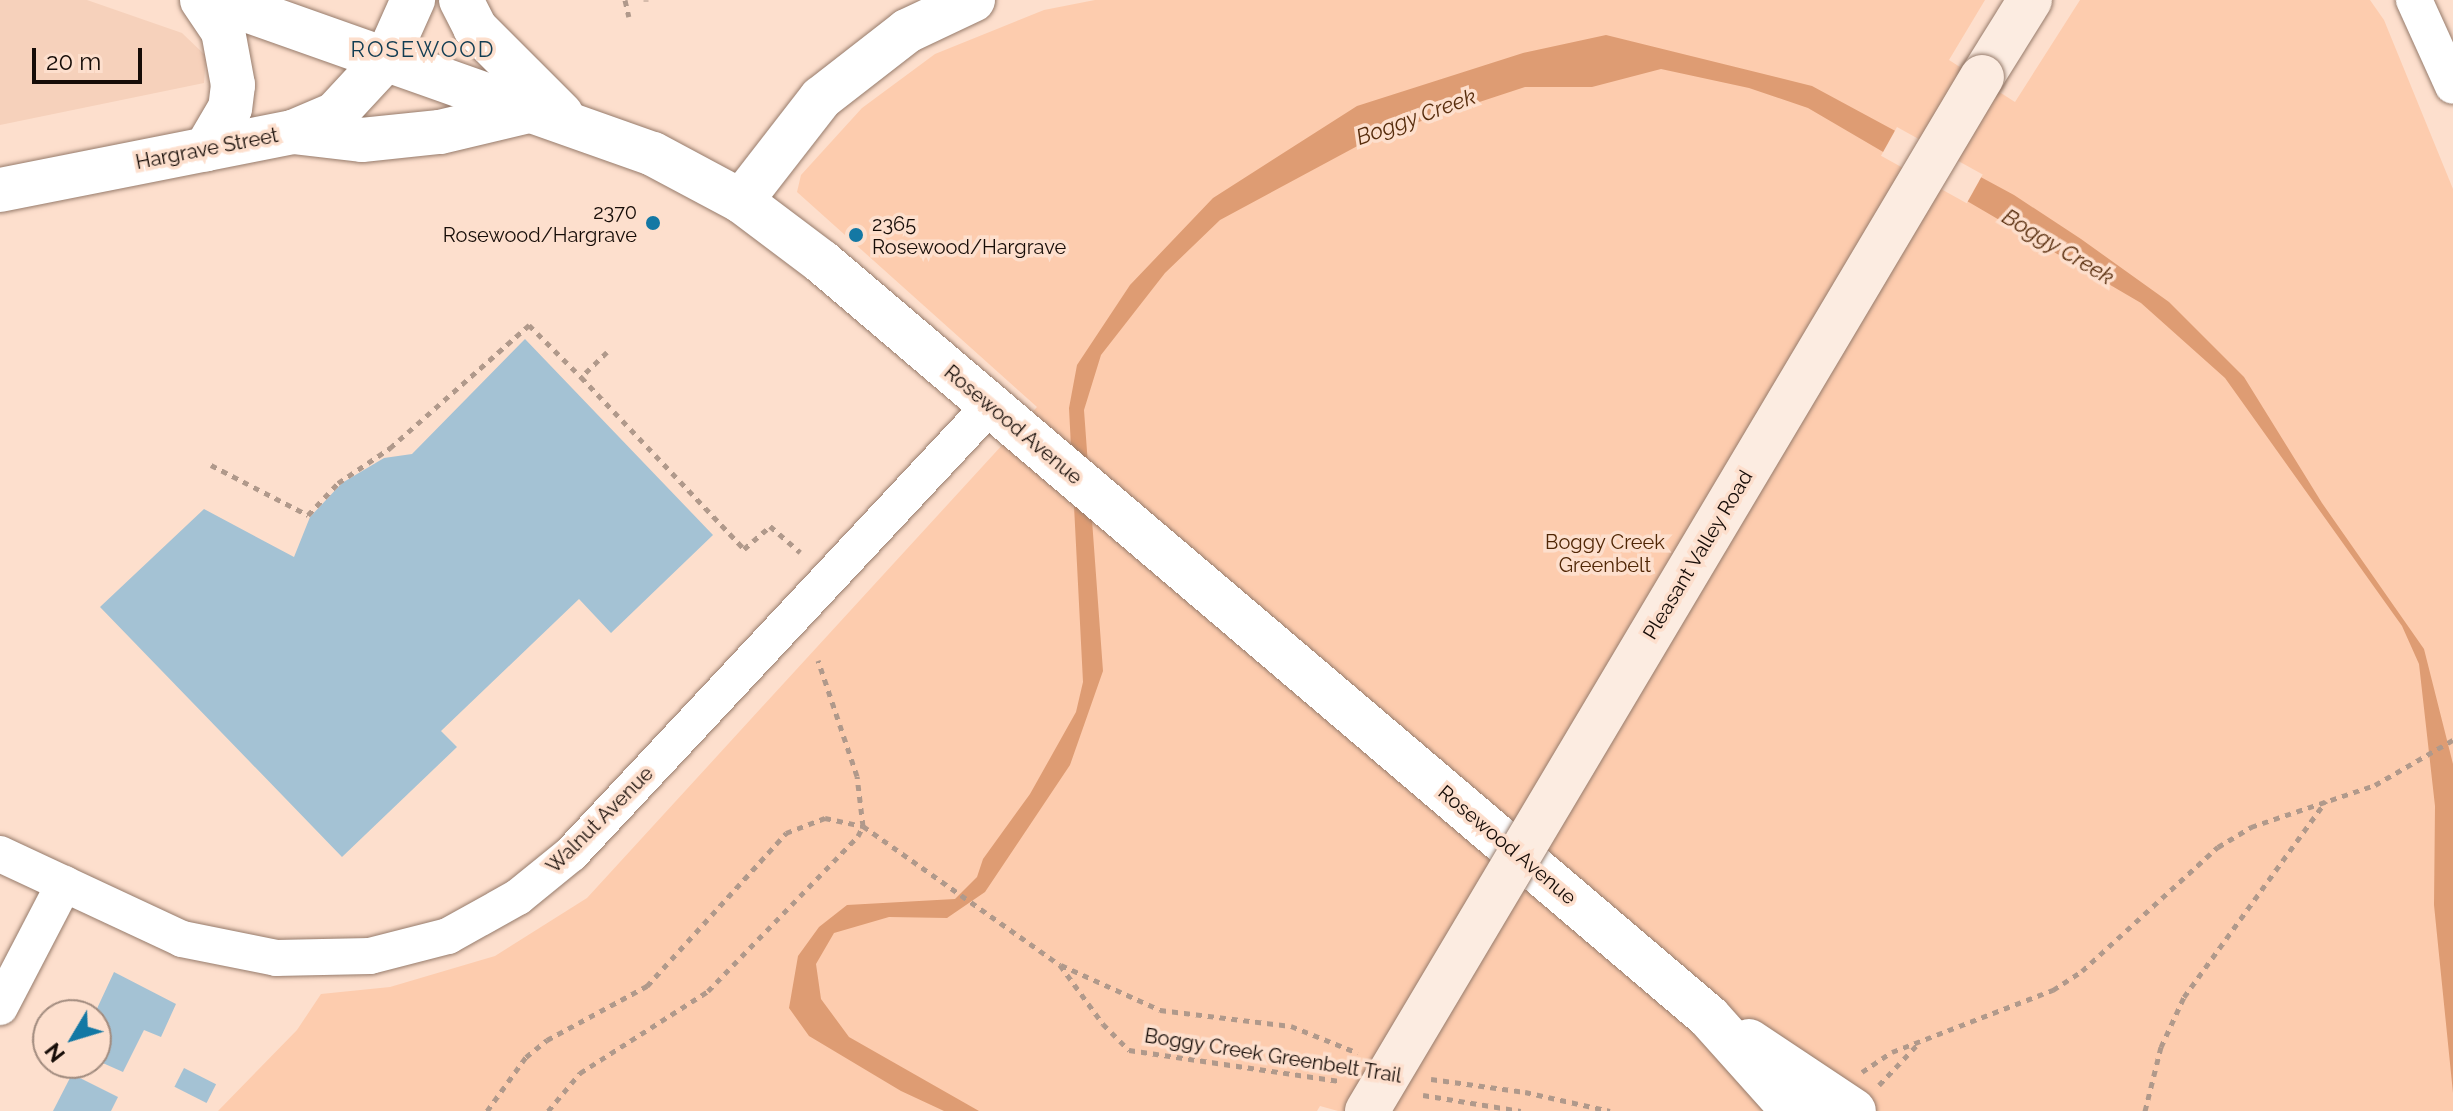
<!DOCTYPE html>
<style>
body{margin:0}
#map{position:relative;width:2453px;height:1111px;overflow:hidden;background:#fddfcd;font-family:Raleway,sans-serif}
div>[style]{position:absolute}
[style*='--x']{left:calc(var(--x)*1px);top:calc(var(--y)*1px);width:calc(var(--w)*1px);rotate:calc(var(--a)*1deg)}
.built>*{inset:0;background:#f6d1bb}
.green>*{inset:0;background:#fdccae}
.water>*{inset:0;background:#de9c73}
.pier>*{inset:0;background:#fddfcd;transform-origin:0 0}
.building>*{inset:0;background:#a4c2d4;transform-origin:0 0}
.path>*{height:5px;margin-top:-2.5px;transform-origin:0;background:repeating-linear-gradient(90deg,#b0998b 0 6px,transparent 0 12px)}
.roads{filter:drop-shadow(0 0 2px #967b6b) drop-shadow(0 0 2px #967b6b)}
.minor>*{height:36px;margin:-18px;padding:0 18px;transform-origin:18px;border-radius:18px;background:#fff}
.tertiary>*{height:44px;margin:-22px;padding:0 22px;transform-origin:22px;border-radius:22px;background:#fff}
.secondary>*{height:44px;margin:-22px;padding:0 22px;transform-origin:22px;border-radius:22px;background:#fcece1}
.bridges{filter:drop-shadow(0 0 2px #967b6b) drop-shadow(0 0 2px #967b6b)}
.secondary-bridge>*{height:44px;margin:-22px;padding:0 22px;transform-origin:22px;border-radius:22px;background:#fcece1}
.dots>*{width:22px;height:22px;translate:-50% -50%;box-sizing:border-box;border:4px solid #fddfcd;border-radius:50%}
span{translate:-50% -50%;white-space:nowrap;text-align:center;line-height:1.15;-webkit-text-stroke:7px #fddfcd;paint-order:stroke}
.street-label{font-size:20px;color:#160c07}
.poi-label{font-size:20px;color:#160c07}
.right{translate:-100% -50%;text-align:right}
.left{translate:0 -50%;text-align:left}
.park-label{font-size:20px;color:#502605}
.neighbourhood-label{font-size:22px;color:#113c52;letter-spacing:2px}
.water-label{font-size:22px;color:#572c0c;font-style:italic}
.north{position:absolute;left:32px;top:999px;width:80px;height:80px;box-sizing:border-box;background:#fddfcd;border:2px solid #a18b7e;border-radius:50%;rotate:232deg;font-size:22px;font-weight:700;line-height:32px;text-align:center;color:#160c07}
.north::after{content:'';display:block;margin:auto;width:28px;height:36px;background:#1478a4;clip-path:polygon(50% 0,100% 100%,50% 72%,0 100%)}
.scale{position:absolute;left:32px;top:48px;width:110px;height:36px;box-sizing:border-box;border:4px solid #160c07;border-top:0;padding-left:10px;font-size:24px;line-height:28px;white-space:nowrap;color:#160c07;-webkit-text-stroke:6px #fddfcd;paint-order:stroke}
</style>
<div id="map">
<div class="built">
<i style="clip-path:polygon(0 0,87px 0,182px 33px,206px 56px,204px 83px,0 125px)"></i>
</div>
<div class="green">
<i style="clip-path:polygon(1095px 0,1985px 0,1949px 60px,2015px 102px,2080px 0,2370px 0,2384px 20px,2453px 189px,2453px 1111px,1338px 1111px,1320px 1106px,1317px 1111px,218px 1111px,297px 1030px,321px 994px,390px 987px,495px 956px,587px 898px,1037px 407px,797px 192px,801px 175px,862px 108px,935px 54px,1044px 10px)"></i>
</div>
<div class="water">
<i style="clip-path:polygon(1606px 35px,1812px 86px,2014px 195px,2081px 239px,2169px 302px,2244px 377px,2322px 503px,2424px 649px,2453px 764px,2453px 1093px,2434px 905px,2435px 806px,2419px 664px,2402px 626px,2225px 378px,2141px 303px,1808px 108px,1749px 88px,1661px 69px,1592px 87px,1525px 87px,1376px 136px,1220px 220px,1165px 273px,1101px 355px,1084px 410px,1103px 671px,1070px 765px,985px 892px,947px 918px,889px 917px,834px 933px,816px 964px,821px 999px,849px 1037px,979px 1111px,944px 1111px,901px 1091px,809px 1036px,789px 1008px,798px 956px,819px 927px,847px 905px,955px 899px,977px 877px,983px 859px,1030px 794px,1076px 712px,1083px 682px,1069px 408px,1077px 365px,1130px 285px,1213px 198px,1357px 106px,1523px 53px)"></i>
</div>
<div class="pier">
<i style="left:1897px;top:127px;width:98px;height:33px;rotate:29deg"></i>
</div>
<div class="building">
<i style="clip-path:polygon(525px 339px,713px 535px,611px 633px,579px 599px,441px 731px,457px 747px,342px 857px,100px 607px,204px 509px,294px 557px,310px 517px,342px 483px,384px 458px,412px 454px)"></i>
<i style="clip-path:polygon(114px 972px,176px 1004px,161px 1037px,144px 1030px,123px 1072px,96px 1060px,94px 1015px)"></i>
<i style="left:184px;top:1068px;width:36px;height:21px;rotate:27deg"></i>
<i style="clip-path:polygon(72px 1074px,118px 1097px,111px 1111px,53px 1111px)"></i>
</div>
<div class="path">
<i style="--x:625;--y:0;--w:17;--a:77"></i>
<i style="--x:646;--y:0;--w:1;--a:90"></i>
<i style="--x:607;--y:352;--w:36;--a:136"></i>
<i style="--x:581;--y:377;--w:237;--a:46.5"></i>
<i style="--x:744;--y:549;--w:35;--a:-41"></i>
<i style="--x:770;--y:526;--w:40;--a:41"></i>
<i style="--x:211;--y:465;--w:109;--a:27.3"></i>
<i style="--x:308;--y:515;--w:44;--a:-46.8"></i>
<i style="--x:338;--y:483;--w:63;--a:-33.9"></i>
<i style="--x:390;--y:448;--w:186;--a:-41.5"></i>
<i style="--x:529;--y:325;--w:74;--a:45"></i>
<i style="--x:1061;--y:965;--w:109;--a:24.4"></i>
<i style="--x:1160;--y:1010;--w:132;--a:7"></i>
<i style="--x:1291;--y:1026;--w:72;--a:21.9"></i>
<i style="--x:1862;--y:1072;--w:36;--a:-34"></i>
<i style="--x:1892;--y:1052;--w:173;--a:-21.1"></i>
<i style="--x:2053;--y:990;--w:35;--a:-33"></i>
<i style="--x:2082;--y:971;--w:184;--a:-42.4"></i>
<i style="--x:2218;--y:847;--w:39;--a:-31"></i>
<i style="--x:2251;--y:827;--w:131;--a:-18.7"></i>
<i style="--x:2375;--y:785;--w:90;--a:-30"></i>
<i style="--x:1431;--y:1079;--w:95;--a:7.9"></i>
<i style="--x:1525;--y:1092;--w:87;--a:12.6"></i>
<i style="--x:1879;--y:1085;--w:55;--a:-46.5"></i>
<i style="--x:1423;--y:1095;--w:99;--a:9.3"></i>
<i style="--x:487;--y:1111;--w:67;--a:-54.2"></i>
<i style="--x:526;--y:1057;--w:27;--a:-39"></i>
<i style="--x:547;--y:1040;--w:114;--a:-28.4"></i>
<i style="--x:647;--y:986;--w:207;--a:-47.7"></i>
<i style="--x:786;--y:833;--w:42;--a:-21"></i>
<i style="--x:825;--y:818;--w:39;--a:12"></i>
<i style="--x:863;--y:826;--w:241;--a:35.2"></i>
<i style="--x:1060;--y:965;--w:73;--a:53.9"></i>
<i style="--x:1103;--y:1024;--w:37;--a:45"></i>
<i style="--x:1129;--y:1050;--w:211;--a:8.4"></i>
<i style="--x:548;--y:1111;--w:50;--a:-49.9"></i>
<i style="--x:580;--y:1073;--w:152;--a:-32.6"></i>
<i style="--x:708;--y:991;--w:216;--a:-45.9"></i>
<i style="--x:858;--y:836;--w:11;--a:-63"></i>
<i style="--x:863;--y:826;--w:50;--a:-96.8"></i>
<i style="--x:857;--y:776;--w:122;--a:-108.6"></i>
<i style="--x:2145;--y:1111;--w:66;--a:-76"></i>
<i style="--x:2161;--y:1047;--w:55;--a:-65.3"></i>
<i style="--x:2184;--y:997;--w:242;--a:-54.1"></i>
</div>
<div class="roads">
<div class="minor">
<i style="--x:2414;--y:0;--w:94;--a:65.6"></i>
<i style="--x:0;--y:854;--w:201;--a:25"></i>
<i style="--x:182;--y:939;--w:96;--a:11.4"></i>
<i style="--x:276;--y:958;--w:94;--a:-1.2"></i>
<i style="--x:370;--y:956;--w:81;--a:-14.4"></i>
<i style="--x:448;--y:936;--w:80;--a:-29.1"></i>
<i style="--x:518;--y:897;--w:68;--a:-39.1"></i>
<i style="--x:571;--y:854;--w:612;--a:-46.92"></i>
<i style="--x:0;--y:1007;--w:139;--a:-62.5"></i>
</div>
<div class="tertiary">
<i style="--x:202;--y:0;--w:37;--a:56"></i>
<i style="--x:223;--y:31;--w:55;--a:79.5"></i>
<i style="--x:233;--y:85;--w:23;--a:97"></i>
<i style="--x:230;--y:108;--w:48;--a:120.3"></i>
<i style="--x:218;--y:0;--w:461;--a:19.5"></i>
<i style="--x:653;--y:154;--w:100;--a:28.1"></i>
<i style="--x:741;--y:201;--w:101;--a:37"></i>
<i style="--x:822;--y:262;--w:1165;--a:40.4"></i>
<i style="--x:1709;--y:1017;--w:126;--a:48.2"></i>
<i style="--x:461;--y:0;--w:31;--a:63"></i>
<i style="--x:475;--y:28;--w:122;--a:45"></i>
<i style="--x:293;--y:132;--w:69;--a:6.6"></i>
<i style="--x:362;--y:140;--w:78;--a:-5.9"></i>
<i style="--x:440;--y:132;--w:96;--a:-13.3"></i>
<i style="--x:0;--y:190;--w:299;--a:-11.2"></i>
<i style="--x:293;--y:132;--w:46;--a:-23.2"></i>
<i style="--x:335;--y:114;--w:76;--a:-47.1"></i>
<i style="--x:387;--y:58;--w:64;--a:-65.9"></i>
<i style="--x:741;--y:201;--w:130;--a:-52.2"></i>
<i style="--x:821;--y:98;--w:109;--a:-37.9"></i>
<i style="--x:907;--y:31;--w:73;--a:-25.2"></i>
<i style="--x:1749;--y:1041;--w:126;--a:33.7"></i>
</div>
<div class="secondary">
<i style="--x:1982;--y:77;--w:91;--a:-58.1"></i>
</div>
</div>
<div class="bridges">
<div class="secondary-bridge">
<i style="--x:1367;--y:1111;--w:1203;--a:-59.26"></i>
</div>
</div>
<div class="dots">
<i style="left:653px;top:223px;background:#1478a4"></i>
<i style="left:856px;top:235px;background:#1478a4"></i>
</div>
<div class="street-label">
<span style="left:207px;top:149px;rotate:-11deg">Hargrave Street</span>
<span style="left:1013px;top:425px;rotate:40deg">Rosewood Avenue</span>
<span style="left:1698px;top:555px;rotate:-59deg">Pleasant Valley Road</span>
<span style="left:600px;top:820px;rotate:-45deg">Walnut Avenue</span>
<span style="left:1507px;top:845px;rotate:40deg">Rosewood Avenue</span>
<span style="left:1273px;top:1056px;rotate:9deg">Boggy Creek Greenbelt Trail</span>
</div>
<div class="poi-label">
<span class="right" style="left:637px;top:224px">2370<br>Rosewood/Hargrave</span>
<span class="left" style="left:872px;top:236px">2365<br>Rosewood/Hargrave</span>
</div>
<div class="park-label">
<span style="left:1605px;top:554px">Boggy Creek<br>Greenbelt</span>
</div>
<div class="neighbourhood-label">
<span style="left:423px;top:50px">ROSEWOOD</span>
</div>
<div class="water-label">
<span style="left:1416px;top:117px;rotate:-20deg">Boggy Creek</span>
<span style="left:2058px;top:247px;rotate:31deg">Boggy Creek</span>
</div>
<div class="north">N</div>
<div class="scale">20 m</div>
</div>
